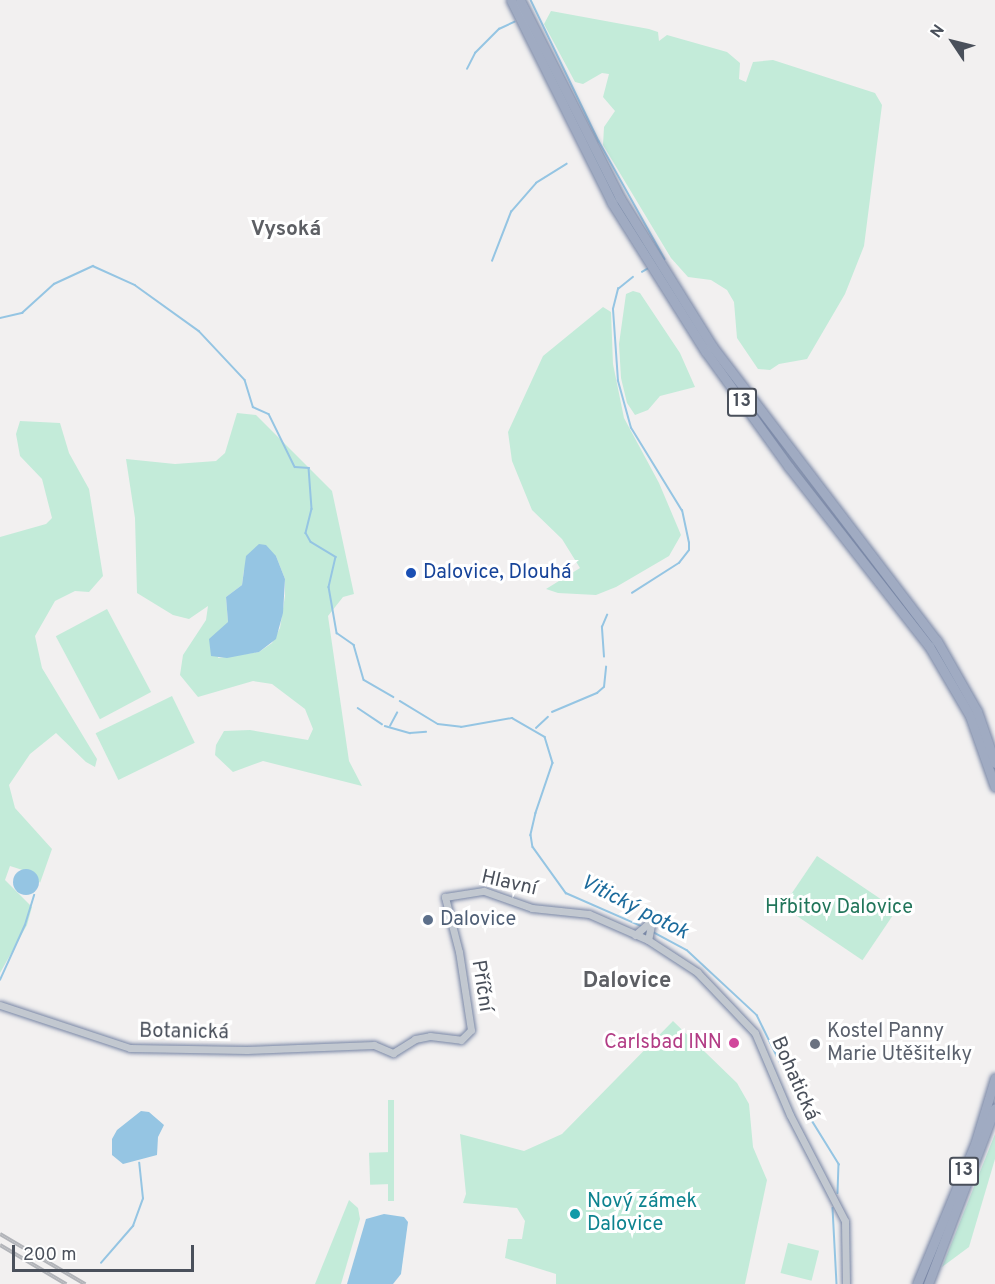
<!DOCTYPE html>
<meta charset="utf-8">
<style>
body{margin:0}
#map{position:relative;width:995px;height:1284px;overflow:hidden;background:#f2f0f0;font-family:Overpass,sans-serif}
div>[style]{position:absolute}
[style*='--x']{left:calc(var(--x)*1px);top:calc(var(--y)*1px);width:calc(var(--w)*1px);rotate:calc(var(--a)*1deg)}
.green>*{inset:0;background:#c3ebd9;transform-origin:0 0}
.water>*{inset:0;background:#95c5e3}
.round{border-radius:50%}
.stream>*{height:1.5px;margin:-0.75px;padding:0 0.75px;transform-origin:0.75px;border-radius:0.75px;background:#95c5e3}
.roads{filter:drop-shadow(0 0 2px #7886a5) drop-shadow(0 0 2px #7886a5)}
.tertiary>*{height:7px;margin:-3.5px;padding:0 3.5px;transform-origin:3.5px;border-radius:3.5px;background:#c2c8d0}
.trunk>*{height:9px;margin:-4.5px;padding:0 4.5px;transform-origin:4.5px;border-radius:4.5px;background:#a0abc2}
.rail>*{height:4px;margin-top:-2px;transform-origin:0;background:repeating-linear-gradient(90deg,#fff 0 4.5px,#b2b4b9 0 9px);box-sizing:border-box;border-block:2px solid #b2b4b9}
.dots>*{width:16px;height:16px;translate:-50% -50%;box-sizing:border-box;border:3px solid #fff;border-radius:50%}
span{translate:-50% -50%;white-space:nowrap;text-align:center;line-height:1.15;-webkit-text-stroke:6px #fff;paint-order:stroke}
.shield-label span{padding:2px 4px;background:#fff;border:2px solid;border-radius:4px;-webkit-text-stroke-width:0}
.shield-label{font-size:18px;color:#4a505b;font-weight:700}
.transit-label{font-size:20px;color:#164399}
.left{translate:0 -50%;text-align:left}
.street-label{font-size:20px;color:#4a505b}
.park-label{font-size:20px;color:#21755a}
.service-label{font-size:20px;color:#4e5e75}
.worship-label{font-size:20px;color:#5b616d}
.hotel-label{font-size:20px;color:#b23c85}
.right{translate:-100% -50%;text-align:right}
.culture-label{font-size:20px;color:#0d838f}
.neighbourhood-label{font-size:21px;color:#5d5f64;font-weight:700}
.water-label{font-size:21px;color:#1c6b9c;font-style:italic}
.quarter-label{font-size:22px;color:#5d5f64;font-weight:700}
.north{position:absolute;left:923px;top:12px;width:60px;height:60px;-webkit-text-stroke:4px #fff;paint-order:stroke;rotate:305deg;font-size:16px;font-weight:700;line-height:24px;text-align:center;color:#4a505b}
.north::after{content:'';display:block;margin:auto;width:21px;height:27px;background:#4a505b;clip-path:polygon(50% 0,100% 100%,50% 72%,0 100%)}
.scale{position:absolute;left:12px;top:1245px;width:182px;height:27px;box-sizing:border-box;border:3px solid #4a505b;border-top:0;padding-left:8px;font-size:18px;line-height:21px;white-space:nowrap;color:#4a505b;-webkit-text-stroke:4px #fff;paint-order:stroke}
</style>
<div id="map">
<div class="green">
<i style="clip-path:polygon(551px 11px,649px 29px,658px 32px,659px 41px,667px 35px,727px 52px,740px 63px,739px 79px,746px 82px,753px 62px,773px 60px,875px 93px,882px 105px,864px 246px,845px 294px,807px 359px,779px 364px,770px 370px,758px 369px,737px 338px,734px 302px,727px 290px,711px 280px,688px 277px,671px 258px,603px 145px,604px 127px,615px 111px,603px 97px,609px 74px,602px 73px,583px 84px,575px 82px,544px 24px)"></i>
<i style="clip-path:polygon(633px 291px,640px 293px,680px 353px,695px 387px,660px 396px,648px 410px,635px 415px,627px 403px,621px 378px,619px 344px,626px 294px)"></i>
<i style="clip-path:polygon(603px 307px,611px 312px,613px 364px,624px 418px,659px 483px,681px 535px,669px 556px,616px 587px,596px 595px,558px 593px,546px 589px,580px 568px,562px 539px,532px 510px,512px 461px,508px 432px,543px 356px)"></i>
<i style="clip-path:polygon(evenodd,237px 413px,256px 415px,332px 491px,354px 594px,343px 597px,328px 616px,349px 761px,362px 786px,263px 761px,233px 772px,215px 755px,216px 745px,224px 731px,250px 730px,308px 740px,313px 729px,305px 709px,272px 684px,253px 681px,198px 697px,180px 675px,183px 655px,206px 620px,208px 606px,189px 619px,173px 615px,137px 593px,135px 518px,126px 459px,175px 464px,216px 461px,225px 453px,237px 413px,276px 556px,285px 579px,285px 596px,280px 628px,272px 643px,259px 652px,218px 658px,228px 622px,226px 597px,242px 585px,244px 570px,276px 556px)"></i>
<i style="clip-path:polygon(20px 421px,60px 423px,69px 453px,89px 489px,103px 576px,89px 592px,75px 591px,55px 601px,35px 636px,42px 668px,97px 759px,95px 767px,86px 762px,56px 733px,30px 754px,9px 785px,15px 808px,52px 849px,40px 883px,35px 874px,10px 866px,5px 880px,32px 907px,27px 925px,0 973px,0 537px,46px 524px,52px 518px,42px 479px,20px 456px,16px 434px)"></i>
<i style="left:107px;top:609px;width:94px;height:58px;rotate:62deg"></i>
<i style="left:172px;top:696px;width:52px;height:85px;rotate:64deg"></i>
<i style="left:817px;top:856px;width:96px;height:61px;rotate:34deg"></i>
<i style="clip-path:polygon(673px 1021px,737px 1083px,749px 1104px,753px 1147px,767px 1180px,745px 1284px,556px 1284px,556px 1274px,505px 1258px,508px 1239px,522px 1239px,525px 1221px,517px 1208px,463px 1203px,466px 1194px,460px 1134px,524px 1151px,562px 1134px)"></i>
<i style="left:388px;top:1100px;width:6px;height:101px"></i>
<i style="clip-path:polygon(995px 1134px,995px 1159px,969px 1247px,942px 1267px)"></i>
<i style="left:391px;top:1152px;width:32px;height:22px;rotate:88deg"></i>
<i style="clip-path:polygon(349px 1200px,358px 1208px,360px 1219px,341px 1284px,315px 1284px)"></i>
<i style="left:788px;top:1243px;width:32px;height:31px;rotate:14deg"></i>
</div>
<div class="water">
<i style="clip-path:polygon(259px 544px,266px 545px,276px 556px,285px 579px,283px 613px,276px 639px,259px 652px,227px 658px,211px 656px,209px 639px,228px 622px,226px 597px,242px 585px,246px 556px)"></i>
<i class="round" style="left:13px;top:869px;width:26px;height:26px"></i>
<i style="clip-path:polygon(141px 1111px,149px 1112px,164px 1125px,158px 1137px,157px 1155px,123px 1164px,112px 1155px,112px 1139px,117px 1130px)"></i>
<i style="clip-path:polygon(384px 1214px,404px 1217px,408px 1222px,401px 1274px,393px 1284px,347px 1284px,366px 1219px)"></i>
</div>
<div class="stream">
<i style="--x:531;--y:0;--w:157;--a:64.3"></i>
<i style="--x:599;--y:141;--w:135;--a:60.8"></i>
<i style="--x:467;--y:69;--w:18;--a:-63"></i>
<i style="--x:475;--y:53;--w:34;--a:-45"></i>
<i style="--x:499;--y:29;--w:17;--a:-25"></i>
<i style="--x:492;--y:261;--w:53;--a:-68.8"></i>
<i style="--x:511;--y:212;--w:38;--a:-49"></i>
<i style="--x:536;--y:183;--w:36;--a:-32"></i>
<i style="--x:642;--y:272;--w:6;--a:-31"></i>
<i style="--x:0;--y:318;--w:23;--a:-13"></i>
<i style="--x:22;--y:313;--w:43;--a:-42.2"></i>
<i style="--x:54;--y:284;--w:43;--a:-24.8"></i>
<i style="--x:93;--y:266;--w:46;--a:24.3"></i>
<i style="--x:135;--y:285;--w:79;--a:35.7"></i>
<i style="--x:199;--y:331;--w:67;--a:46.8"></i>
<i style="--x:245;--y:380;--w:28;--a:73"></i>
<i style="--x:253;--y:407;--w:17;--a:24"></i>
<i style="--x:269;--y:414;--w:59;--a:63.9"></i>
<i style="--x:295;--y:467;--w:14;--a:4"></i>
<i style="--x:309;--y:468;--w:41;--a:85.8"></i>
<i style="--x:312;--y:509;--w:25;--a:104"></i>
<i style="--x:306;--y:533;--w:10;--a:61"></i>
<i style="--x:311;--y:542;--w:29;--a:31"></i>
<i style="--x:336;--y:557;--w:31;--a:103"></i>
<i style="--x:329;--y:587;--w:47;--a:80.1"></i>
<i style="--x:337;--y:633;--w:21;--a:35"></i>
<i style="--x:354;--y:645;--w:36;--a:74"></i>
<i style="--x:364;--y:680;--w:34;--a:30"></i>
<i style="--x:632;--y:593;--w:56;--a:-32.6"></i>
<i style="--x:679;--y:563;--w:16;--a:-52"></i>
<i style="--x:689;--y:550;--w:7;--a:-90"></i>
<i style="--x:689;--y:543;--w:33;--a:-102"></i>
<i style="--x:682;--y:511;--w:97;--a:-121.6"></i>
<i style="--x:631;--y:428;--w:49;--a:-105.5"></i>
<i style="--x:618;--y:381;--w:72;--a:-94"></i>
<i style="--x:613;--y:309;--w:21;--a:-76"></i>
<i style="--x:618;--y:289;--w:19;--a:-39"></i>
<i style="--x:604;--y:657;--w:30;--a:-94"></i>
<i style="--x:602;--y:627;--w:13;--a:-67"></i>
<i style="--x:400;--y:701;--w:44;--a:31.2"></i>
<i style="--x:438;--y:724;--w:23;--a:7"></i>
<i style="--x:461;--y:727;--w:52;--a:-10"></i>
<i style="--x:512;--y:718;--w:38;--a:30"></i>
<i style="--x:545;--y:737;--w:27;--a:73"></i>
<i style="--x:553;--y:763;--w:53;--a:108.8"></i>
<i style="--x:536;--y:813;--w:23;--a:103"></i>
<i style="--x:531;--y:835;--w:12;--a:81"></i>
<i style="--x:533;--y:847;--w:57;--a:54.3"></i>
<i style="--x:566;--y:893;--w:82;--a:23.7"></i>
<i style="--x:358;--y:708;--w:29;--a:34"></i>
<i style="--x:552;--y:712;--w:49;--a:-22.9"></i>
<i style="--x:597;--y:693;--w:9;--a:-41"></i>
<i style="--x:604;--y:687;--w:20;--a:-84"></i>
<i style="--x:385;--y:726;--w:26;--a:16"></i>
<i style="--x:410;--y:733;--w:16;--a:-4"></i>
<i style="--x:390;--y:726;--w:15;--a:-62"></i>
<i style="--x:536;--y:728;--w:16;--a:-43"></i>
<i style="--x:653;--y:932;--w:38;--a:28"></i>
<i style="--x:687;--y:950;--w:96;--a:42.9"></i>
<i style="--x:757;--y:1015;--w:87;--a:64"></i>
<i style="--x:795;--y:1093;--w:84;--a:58.2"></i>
<i style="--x:839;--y:1164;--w:29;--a:92"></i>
<i style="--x:0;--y:980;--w:60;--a:-65.6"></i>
<i style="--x:25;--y:925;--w:31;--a:-73"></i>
<i style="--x:833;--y:1208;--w:76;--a:87"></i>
<i style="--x:101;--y:1263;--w:49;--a:-49.1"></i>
<i style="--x:133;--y:1226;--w:29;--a:-70"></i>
<i style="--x:143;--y:1199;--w:36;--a:-96"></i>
</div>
<div class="roads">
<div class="tertiary">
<i style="--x:635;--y:935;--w:23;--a:-41"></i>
<i style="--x:652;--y:920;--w:20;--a:101"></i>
<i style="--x:0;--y:1005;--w:137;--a:18.3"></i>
<i style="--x:130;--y:1048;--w:117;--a:1"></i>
<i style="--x:247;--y:1050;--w:127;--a:-2.3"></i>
<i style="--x:374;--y:1045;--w:21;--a:23"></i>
<i style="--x:393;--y:1053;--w:26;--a:-32"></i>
<i style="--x:415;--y:1039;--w:15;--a:-11"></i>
<i style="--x:430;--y:1036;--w:31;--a:7"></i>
<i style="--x:461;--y:1040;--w:14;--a:-45"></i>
<i style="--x:471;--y:1030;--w:79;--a:-98.7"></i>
<i style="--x:459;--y:952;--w:57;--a:-104.3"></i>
<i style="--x:445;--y:897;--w:39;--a:-9"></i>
<i style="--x:484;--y:891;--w:51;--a:19.5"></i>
<i style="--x:532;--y:908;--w:57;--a:6"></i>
<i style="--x:589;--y:914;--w:64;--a:23.8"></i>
<i style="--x:648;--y:940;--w:59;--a:33.1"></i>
<i style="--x:697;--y:972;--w:84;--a:46.4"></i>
<i style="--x:755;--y:1033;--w:89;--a:66.9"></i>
<i style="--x:790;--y:1115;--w:119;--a:62.6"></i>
<i style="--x:845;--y:1221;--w:63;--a:89.1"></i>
</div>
<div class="trunk">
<i style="--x:511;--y:0;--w:227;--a:63.5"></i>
<i style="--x:612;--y:203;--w:176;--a:57.8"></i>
<i style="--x:706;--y:352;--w:142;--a:54.2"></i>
<i style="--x:789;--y:467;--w:227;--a:52"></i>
<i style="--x:929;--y:646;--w:81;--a:59.6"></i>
<i style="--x:970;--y:716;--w:75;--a:70.6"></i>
<i style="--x:520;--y:0;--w:222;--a:63.2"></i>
<i style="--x:620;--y:198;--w:174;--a:58.1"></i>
<i style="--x:712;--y:346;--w:371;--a:52.7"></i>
<i style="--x:937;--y:641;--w:81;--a:60.3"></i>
<i style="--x:977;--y:711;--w:55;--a:70.9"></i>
<i style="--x:917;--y:1284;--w:152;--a:-67.5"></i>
<i style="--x:975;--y:1144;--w:69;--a:-73.1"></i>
<i style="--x:928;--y:1284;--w:188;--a:-69.2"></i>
</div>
</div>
<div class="rail">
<i style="--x:0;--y:1234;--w:99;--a:30.5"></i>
<i style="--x:0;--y:1245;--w:77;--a:30.6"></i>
</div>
<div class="dots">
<i style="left:411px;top:573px;background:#1a4fb4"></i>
<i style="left:428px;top:920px;background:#5c6f8a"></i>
<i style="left:734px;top:1043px;background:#d1479c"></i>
<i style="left:815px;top:1044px;background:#6b7280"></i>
<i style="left:575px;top:1214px;background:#0f9aa8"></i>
</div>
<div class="shield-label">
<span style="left:742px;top:402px">13</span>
<span style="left:964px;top:1171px">13</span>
</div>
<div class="transit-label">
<span class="left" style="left:423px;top:573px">Dalovice, Dlouhá</span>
</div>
<div class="street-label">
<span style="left:509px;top:884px;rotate:13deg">Hlavní</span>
<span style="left:481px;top:986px;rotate:81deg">Příční</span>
<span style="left:184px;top:1033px;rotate:1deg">Botanická</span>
<span style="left:794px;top:1079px;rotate:66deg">Bohatická</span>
</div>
<div class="park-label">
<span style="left:839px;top:908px">Hřbitov Dalovice</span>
</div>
<div class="service-label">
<span class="left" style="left:440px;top:920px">Dalovice</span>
</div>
<div class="worship-label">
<span class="left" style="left:827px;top:1044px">Kostel Panny<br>Marie Utěšitelky</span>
</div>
<div class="hotel-label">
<span class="right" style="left:722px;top:1043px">Carlsbad INN</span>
</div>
<div class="culture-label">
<span class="left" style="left:587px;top:1214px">Nový zámek<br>Dalovice</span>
</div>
<div class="neighbourhood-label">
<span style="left:286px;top:230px">Vysoká</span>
</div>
<div class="water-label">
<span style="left:634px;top:908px;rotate:27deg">Vitický potok</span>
</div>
<div class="quarter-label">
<span style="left:627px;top:982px">Dalovice</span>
</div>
<div class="north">N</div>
<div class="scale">200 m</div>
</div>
